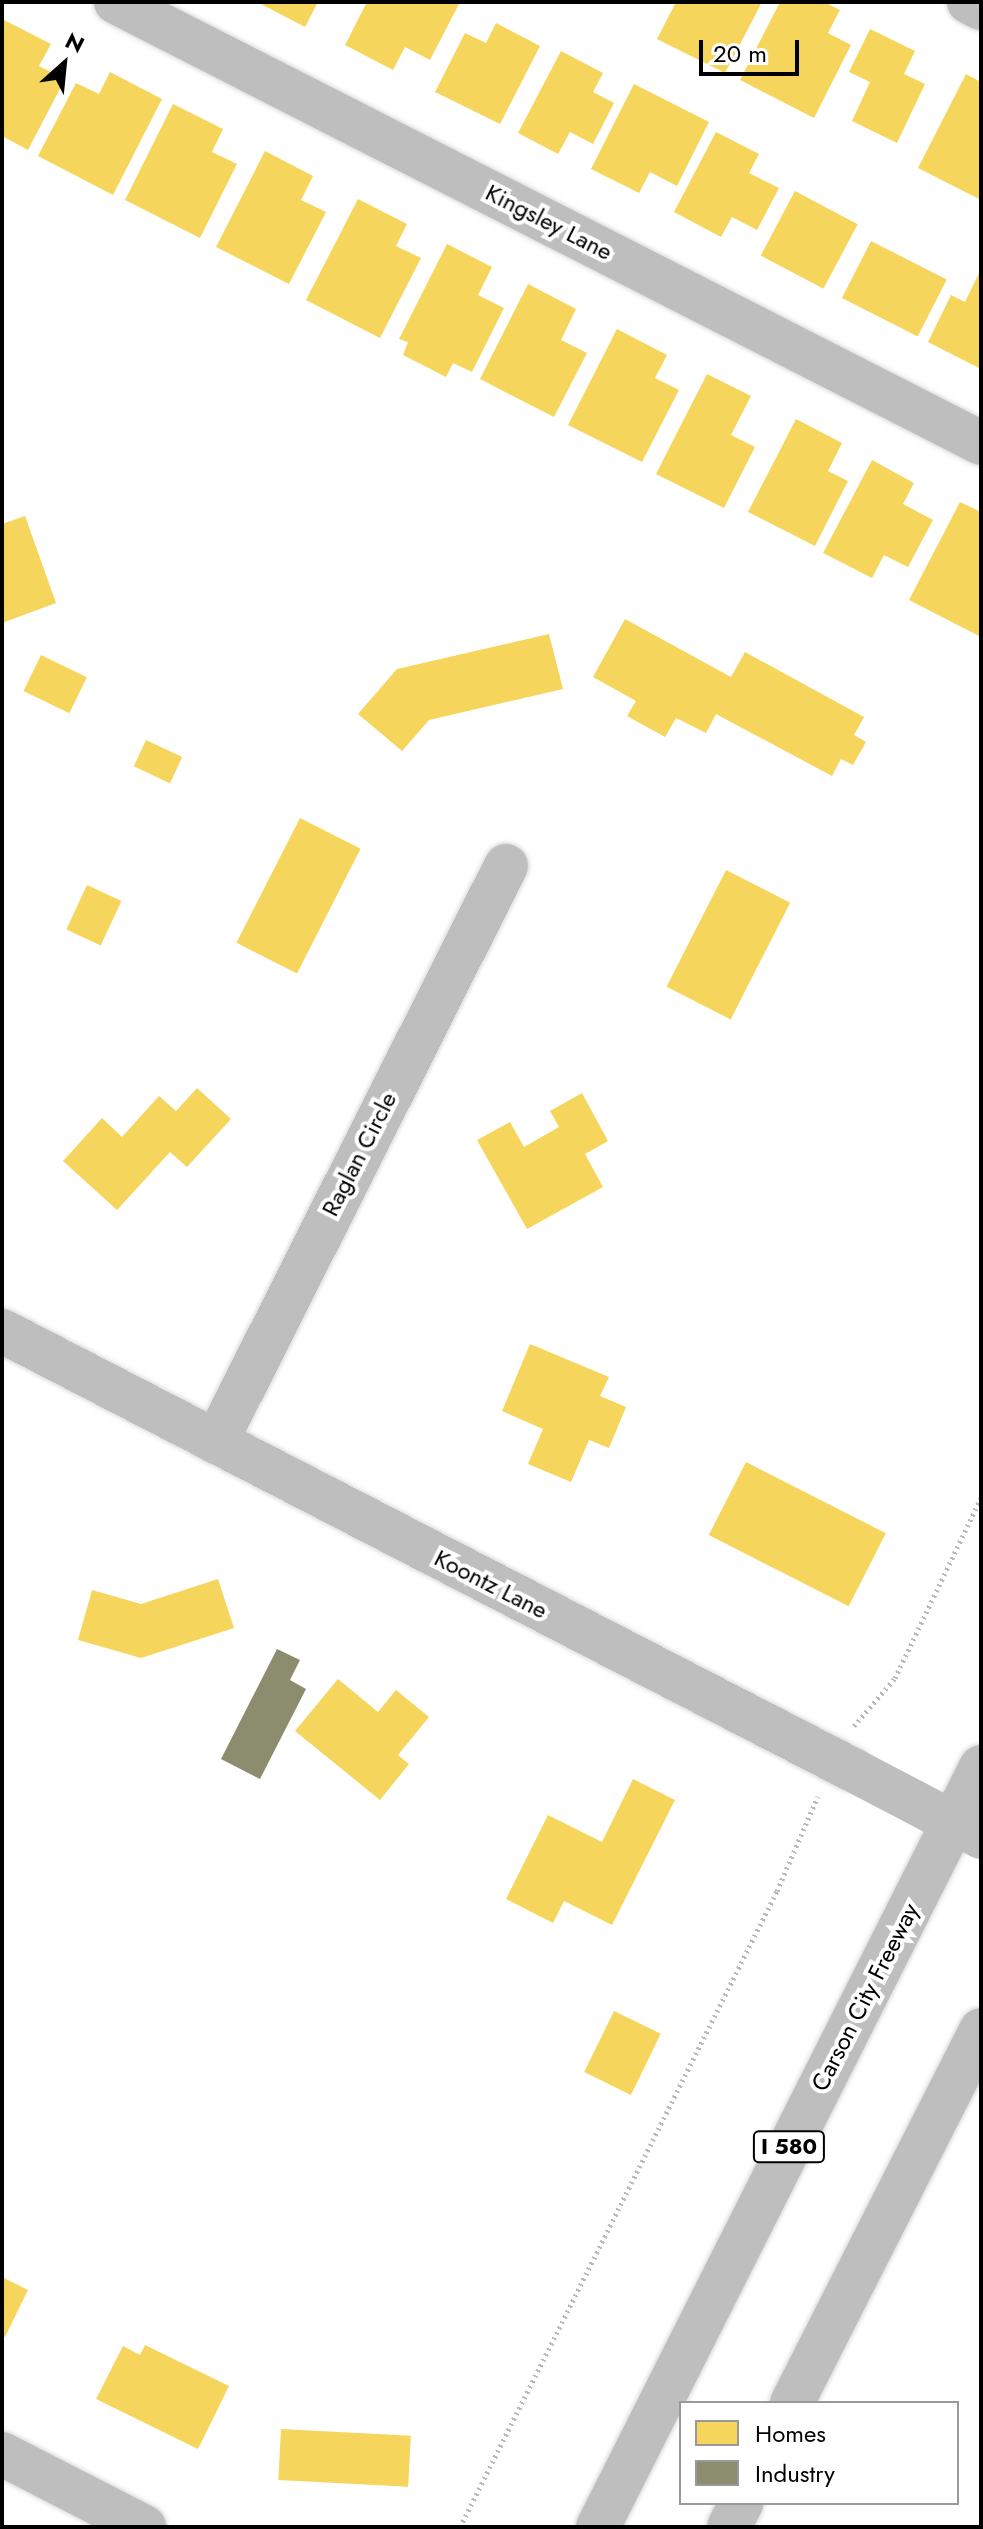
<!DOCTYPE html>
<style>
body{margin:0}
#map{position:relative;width:983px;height:2529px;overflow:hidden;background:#fff;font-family:Jost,sans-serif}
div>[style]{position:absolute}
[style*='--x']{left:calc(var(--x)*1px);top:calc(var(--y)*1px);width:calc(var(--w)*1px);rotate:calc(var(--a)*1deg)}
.homes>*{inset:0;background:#f6d55c;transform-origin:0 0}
.industry>*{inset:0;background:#8c8c6e}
.path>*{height:5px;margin-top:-2.5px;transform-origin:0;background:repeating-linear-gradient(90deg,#b9b9b9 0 2px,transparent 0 6px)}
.roads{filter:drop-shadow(0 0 2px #dbdbdb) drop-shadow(0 0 2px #dbdbdb)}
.minor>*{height:44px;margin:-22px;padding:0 22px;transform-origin:22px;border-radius:22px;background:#bebebe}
.highway>*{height:44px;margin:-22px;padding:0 22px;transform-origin:22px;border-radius:22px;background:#bebebe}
.minor-bridge>*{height:44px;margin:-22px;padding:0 22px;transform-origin:22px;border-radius:22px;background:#bebebe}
span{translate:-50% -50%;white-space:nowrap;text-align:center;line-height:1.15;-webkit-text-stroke:8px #fff;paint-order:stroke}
.shield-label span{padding:2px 6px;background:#fff;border:2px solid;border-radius:6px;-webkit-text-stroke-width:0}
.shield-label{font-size:22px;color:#000;font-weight:700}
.street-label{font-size:24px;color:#000}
.frame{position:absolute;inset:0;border:4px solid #000;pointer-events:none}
.legend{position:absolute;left:679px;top:2401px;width:280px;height:104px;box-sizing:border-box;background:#fff;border:2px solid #999;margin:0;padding:10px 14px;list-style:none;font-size:24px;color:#000}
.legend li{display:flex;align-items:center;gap:16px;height:40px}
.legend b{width:40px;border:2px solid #999}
.north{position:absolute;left:24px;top:24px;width:80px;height:80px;-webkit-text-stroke:6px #fff;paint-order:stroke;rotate:27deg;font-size:22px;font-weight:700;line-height:32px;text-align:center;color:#000}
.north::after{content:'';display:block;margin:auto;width:28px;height:36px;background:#000;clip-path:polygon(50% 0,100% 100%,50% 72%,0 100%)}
.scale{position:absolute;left:699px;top:40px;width:100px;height:36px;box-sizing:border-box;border:4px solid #000;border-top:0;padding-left:10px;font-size:24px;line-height:28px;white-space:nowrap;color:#000;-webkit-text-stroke:6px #fff;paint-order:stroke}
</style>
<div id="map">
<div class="homes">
<i style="clip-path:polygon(257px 2px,318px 2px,305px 27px)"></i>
<i style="clip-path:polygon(367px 2px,460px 2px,430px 60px,405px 47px,393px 70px,345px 45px)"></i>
<i style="clip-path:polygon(676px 2px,762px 2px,725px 73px,657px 39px)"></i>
<i style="clip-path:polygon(780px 2px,824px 2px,840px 10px,828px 33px,851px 45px,814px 118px,740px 80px)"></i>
<i style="clip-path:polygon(4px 20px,51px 44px,39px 66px,65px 79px,28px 150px,2px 136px)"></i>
<i style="clip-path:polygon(496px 23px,540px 46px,500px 124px,435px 92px,465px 33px,486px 43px)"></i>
<i style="clip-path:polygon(870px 29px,915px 51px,904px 74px,925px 84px,897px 143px,852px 121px,870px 82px,849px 72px)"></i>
<i style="clip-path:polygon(561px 51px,603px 73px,593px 92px,614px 103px,593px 144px,570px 132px,558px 154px,518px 133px)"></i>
<i style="clip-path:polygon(110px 72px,162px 99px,113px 195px,38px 156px,76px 83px,99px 94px)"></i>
<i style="clip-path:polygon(966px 74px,981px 82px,981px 200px,918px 168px)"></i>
<i style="clip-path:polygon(634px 84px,709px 122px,677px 186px,650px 172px,639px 193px,591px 169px)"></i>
<i style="clip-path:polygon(173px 104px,223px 129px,212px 152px,237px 164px,200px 238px,125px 200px)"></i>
<i style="clip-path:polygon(716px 132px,759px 154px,749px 173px,779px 188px,757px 230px,732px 217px,721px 237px,674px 212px)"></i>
<i style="clip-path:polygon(265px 151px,313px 176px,301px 200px,326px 212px,289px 284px,216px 247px)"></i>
<i style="left:795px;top:191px;width:71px;height:73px;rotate:28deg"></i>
<i style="clip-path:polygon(358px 199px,407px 224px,396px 246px,421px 258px,380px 338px,306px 300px)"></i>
<i style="left:871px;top:241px;width:85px;height:64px;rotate:27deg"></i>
<i style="clip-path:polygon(447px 244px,492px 267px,478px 295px,504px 308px,472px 372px,453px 363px,446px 377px,403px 355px,408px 342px,399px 339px)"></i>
<i style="clip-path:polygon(981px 269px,981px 369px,928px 342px,951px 295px,965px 302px)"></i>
<i style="clip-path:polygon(528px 284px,576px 309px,561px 340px,587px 353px,554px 417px,480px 379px)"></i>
<i style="clip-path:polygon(617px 329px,667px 355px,655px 378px,679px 390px,642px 462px,568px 425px)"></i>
<i style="clip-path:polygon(707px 374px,751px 396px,731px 435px,755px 447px,724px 508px,656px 474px)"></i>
<i style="clip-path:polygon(796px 419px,842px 443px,828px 471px,848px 481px,815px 546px,748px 512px)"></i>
<i style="clip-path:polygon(872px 460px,914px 483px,903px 504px,933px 520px,908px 567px,884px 555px,872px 578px,823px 553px)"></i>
<i style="clip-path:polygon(960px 502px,981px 512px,981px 637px,909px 600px)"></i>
<i style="clip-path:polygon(25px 516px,56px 603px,2px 623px,2px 524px)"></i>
<i style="clip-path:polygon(625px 619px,731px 677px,745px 652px,864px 717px,854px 735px,866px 742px,853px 765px,841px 759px,832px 776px,716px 714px,706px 733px,676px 718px,665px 737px,627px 716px,636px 701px,593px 677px)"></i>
<i style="clip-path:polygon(549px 634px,563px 689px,429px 720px,402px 751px,358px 714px,397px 669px)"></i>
<i style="left:41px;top:655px;width:51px;height:40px;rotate:26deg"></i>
<i style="left:146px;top:740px;width:40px;height:29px;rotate:25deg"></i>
<i style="left:300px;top:818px;width:68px;height:140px;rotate:27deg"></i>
<i style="left:726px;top:870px;width:72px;height:131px;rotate:27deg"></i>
<i style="left:87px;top:885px;width:38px;height:49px;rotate:25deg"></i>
<i style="clip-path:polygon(197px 1088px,231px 1119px,187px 1167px,170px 1152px,117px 1210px,63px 1161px,102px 1118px,122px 1137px,159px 1096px,176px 1111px)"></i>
<i style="clip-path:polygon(582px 1093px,608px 1141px,585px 1154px,603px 1187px,527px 1229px,477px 1140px,510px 1122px,524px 1147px,559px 1127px,550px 1111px)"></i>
<i style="clip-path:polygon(530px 1344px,609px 1377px,600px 1396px,626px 1407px,609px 1448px,589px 1440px,571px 1482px,528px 1464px,543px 1429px,502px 1411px)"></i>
<i style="left:746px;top:1462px;width:157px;height:82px;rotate:27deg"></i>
<i style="clip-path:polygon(218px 1579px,234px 1628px,141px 1658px,78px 1640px,92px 1590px,141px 1604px)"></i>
<i style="clip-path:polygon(338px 1679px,378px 1712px,396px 1690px,429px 1717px,398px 1755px,409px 1764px,380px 1800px,295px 1731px)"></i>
<i style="clip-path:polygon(633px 1779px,675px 1800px,612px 1925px,564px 1901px,553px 1923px,506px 1899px,548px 1815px,602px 1842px)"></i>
<i style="left:614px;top:2011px;width:52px;height:68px;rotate:26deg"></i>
<i style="clip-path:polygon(2px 2277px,28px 2290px,5px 2337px,2px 2335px)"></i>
<i style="clip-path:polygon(145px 2345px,229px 2386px,198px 2449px,96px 2399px,123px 2346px,140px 2355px)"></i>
<i style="left:281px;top:2429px;width:130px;height:51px;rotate:3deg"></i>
</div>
<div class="industry">
<i style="clip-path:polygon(277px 1649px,300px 1660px,290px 1680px,306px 1689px,260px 1779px,221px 1759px)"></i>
</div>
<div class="path">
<i style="--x:854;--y:1726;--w:63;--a:-49.5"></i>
<i style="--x:895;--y:1678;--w:199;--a:-64.5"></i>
<i style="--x:460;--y:2527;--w:711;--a:-63.51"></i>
<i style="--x:777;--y:1891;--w:103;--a:-66.7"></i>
</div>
<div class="roads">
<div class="minor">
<i style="--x:116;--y:2;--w:971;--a:27.01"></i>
<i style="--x:969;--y:2;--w:13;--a:27"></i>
<i style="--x:2;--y:1331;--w:955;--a:27.29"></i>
<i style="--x:216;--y:1442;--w:645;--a:-63.28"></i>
<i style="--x:2;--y:2454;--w:160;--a:27.2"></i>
</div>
<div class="highway">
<i style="--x:792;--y:2403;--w:418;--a:-63.1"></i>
<i style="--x:598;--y:2527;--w:851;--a:-63.25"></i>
<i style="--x:729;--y:2527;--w:27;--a:-63"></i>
</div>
</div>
<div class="minor-bridge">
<i style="--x:851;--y:1769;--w:147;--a:27.6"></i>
</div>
<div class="shield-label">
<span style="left:789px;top:2147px">I 580</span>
</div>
<div class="street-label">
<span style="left:549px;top:222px;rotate:27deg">Kingsley Lane</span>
<span style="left:359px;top:1154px;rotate:-63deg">Raglan Circle</span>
<span style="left:491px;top:1584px;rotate:27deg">Koontz Lane</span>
<span style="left:865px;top:1997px;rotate:-63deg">Carson City Freeway</span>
</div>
<div class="frame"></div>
<ul class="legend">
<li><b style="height:22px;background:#f6d55c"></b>Homes</li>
<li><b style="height:22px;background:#8c8c6e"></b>Industry</li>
</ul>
<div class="north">N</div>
<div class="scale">20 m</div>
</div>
